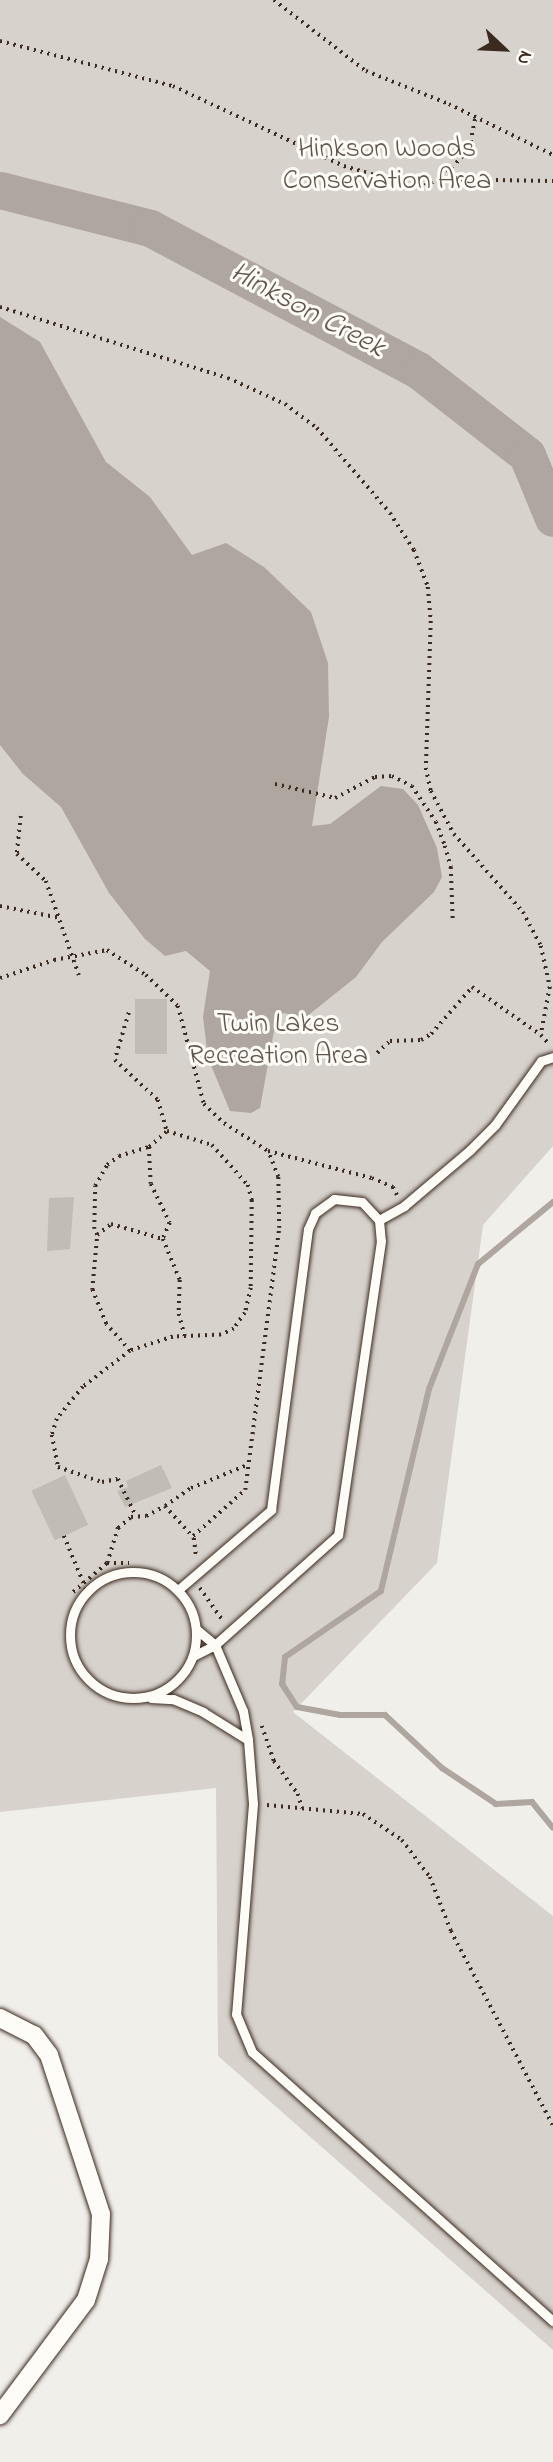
<!DOCTYPE html>
<style>
body{margin:0}
#map{position:relative;width:553px;height:2462px;overflow:hidden;background:#f1efea;font-family:"Indie Flower",sans-serif}
div>[style]{position:absolute}
[style*='--x']{left:calc(var(--x)*1px);top:calc(var(--y)*1px);width:calc(var(--w)*1px);rotate:calc(var(--a)*1deg)}
.green>*{inset:0;background:#d7d2cc}
.water>*{inset:0;background:#aea69f}
.stream>*{height:6px;margin:-3px;padding:0 3px;transform-origin:3px;border-radius:3px;background:#aea69f}
.river>*{height:37px;margin:-18.5px;padding:0 18.5px;transform-origin:18.5px;border-radius:18.5px;background:#aea69f}
.building>*{inset:0;background:#c1bcb4;transform-origin:0 0}
.path>*{height:3.5px;margin-top:-1.75px;transform-origin:0;background:repeating-linear-gradient(90deg,#3b2a1e 0 2px,transparent 0 7px)}
.roads{filter:drop-shadow(0 0 2px #3b2a1e) drop-shadow(0 0 2px #3b2a1e)}
.service>*{height:9px;margin:-4.5px;padding:0 4.5px;transform-origin:4.5px;border-radius:4.5px;background:#fdfcf7}
.service>.ring{margin:-4.5px;padding:0;box-sizing:content-box;background:none;border:9px solid #fdfcf7;border-radius:50%}
.minor>*{height:18px;margin:-9px;padding:0 9px;transform-origin:9px;border-radius:9px;background:#fdfcf7}
span{translate:-50% -50%;white-space:nowrap;text-align:center;line-height:1.15;-webkit-text-stroke:6px #fdfcf7;paint-order:stroke}
.park-label{font-size:28px;color:#62544a}
.water-label{font-size:30px;color:#63554b;font-style:italic}
.north{position:absolute;left:469px;top:14px;width:70px;height:70px;-webkit-text-stroke:5px #fdfcf7;paint-order:stroke;rotate:113deg;font-size:19px;font-weight:700;line-height:28px;text-align:center;color:#3b2a1e}
.north::after{content:'';display:block;margin:auto;width:24px;height:32px;background:#3b2a1e;clip-path:polygon(50% 0,100% 100%,50% 72%,0 100%)}
</style>
<div id="map">
<div class="green">
<i style="clip-path:polygon(evenodd,0 0,553px 0,553px 1146px,483px 1225px,437px 1563px,293px 1712px,553px 1916px,553px 2350px,218px 2056px,216px 1788px,0 1812px,0 198px,216px 263px,150px 228px,0 190px,0 0,499px 434px,527px 455px,547px 506px,547px 505px,499px 434px)"></i>
</div>
<div class="water">
<i style="clip-path:polygon(0 317px,40px 342px,106px 462px,150px 497px,192px 555px,226px 543px,264px 567px,311px 612px,328px 663px,329px 717px,312px 826px,330px 824px,381px 786px,403px 789px,418px 805px,437px 848px,442px 877px,434px 892px,382px 942px,356px 977px,306px 1017px,283px 1013px,274px 1031px,260px 1108px,251px 1113px,230px 1111px,208px 1058px,203px 1017px,210px 971px,186px 951px,165px 956px,145px 939px,109px 893px,61px 807px,23px 774px,0 745px)"></i>
</div>
<div class="stream">
<i style="--x:553;--y:1202;--w:97;--a:140.4"></i>
<i style="--x:478;--y:1264;--w:134;--a:111.4"></i>
<i style="--x:429;--y:1389;--w:208;--a:103.4"></i>
<i style="--x:381;--y:1591;--w:116;--a:145.5"></i>
<i style="--x:285;--y:1657;--w:27;--a:96"></i>
<i style="--x:282;--y:1684;--w:27;--a:57"></i>
<i style="--x:297;--y:1707;--w:44;--a:10.5"></i>
<i style="--x:340;--y:1715;--w:45;--a:0"></i>
<i style="--x:385;--y:1715;--w:78;--a:42.9"></i>
<i style="--x:442;--y:1768;--w:65;--a:33.7"></i>
<i style="--x:496;--y:1804;--w:36;--a:-3"></i>
<i style="--x:532;--y:1802;--w:33;--a:51"></i>
</div>
<div class="river">
<i style="--x:0;--y:190;--w:155;--a:14.2"></i>
<i style="--x:150;--y:228;--w:303;--a:27.9"></i>
<i style="--x:418;--y:370;--w:138;--a:37.9"></i>
<i style="--x:527;--y:455;--w:68;--a:67.6"></i>
</div>
<div class="building">
<i style="left:135px;top:999px;width:32px;height:55px"></i>
<i style="clip-path:polygon(74px 1197px,70px 1249px,47px 1251px,49px 1198px)"></i>
<i style="clip-path:polygon(161px 1465px,172px 1488px,125px 1507px,117px 1491px,128px 1487px,126px 1481px)"></i>
<i style="left:65px;top:1475px;width:55px;height:37px;rotate:65deg"></i>
</div>
<div class="path">
<i style="--x:274;--y:0;--w:116;--a:37.7"></i>
<i style="--x:366;--y:71;--w:89;--a:21.7"></i>
<i style="--x:449;--y:104;--w:116;--a:26.1"></i>
<i style="--x:0;--y:41;--w:179;--a:14.6"></i>
<i style="--x:173;--y:86;--w:189;--a:25.1"></i>
<i style="--x:344;--y:166;--w:77;--a:16.6"></i>
<i style="--x:418;--y:188;--w:24;--a:-22"></i>
<i style="--x:440;--y:179;--w:113;--a:1"></i>
<i style="--x:442;--y:178;--w:40;--a:-47"></i>
<i style="--x:469;--y:149;--w:33;--a:-79"></i>
<i style="--x:0;--y:307;--w:239;--a:17.3"></i>
<i style="--x:228;--y:378;--w:63;--a:24.5"></i>
<i style="--x:285;--y:404;--w:40;--a:37"></i>
<i style="--x:317;--y:428;--w:112;--a:49.3"></i>
<i style="--x:390;--y:513;--w:44;--a:57"></i>
<i style="--x:414;--y:550;--w:40;--a:69"></i>
<i style="--x:428;--y:587;--w:34;--a:85"></i>
<i style="--x:431;--y:621;--w:147;--a:91.9"></i>
<i style="--x:426;--y:768;--w:24;--a:78"></i>
<i style="--x:431;--y:791;--w:49;--a:61.9"></i>
<i style="--x:454;--y:834;--w:104;--a:48.5"></i>
<i style="--x:523;--y:912;--w:38;--a:62"></i>
<i style="--x:541;--y:946;--w:42;--a:77.6"></i>
<i style="--x:550;--y:987;--w:49;--a:100.6"></i>
<i style="--x:541;--y:1035;--w:12;--a:48"></i>
<i style="--x:275;--y:784;--w:62;--a:13.1"></i>
<i style="--x:335;--y:798;--w:45;--a:-27.7"></i>
<i style="--x:375;--y:777;--w:17;--a:-3"></i>
<i style="--x:392;--y:776;--w:22;--a:27"></i>
<i style="--x:412;--y:786;--w:43;--a:56.3"></i>
<i style="--x:436;--y:822;--w:26;--a:69"></i>
<i style="--x:445;--y:846;--w:22;--a:74"></i>
<i style="--x:451;--y:867;--w:55;--a:87.9"></i>
<i style="--x:21;--y:816;--w:38;--a:96"></i>
<i style="--x:17;--y:854;--w:40;--a:43"></i>
<i style="--x:46;--y:881;--w:100;--a:70.7"></i>
<i style="--x:0;--y:906;--w:61;--a:11.3"></i>
<i style="--x:0;--y:978;--w:57;--a:-18.4"></i>
<i style="--x:54;--y:960;--w:54;--a:-10.7"></i>
<i style="--x:107;--y:950;--w:46;--a:32.7"></i>
<i style="--x:146;--y:975;--w:45;--a:44.1"></i>
<i style="--x:178;--y:1006;--w:101;--a:75.1"></i>
<i style="--x:204;--y:1104;--w:28;--a:44"></i>
<i style="--x:224;--y:1123;--w:52;--a:32.5"></i>
<i style="--x:268;--y:1151;--w:107;--a:14.6"></i>
<i style="--x:372;--y:1178;--w:23;--a:23"></i>
<i style="--x:393;--y:1187;--w:9;--a:63"></i>
<i style="--x:129;--y:1013;--w:49;--a:106.6"></i>
<i style="--x:115;--y:1060;--w:59;--a:42.9"></i>
<i style="--x:158;--y:1100;--w:32;--a:74"></i>
<i style="--x:377;--y:1053;--w:18;--a:-43"></i>
<i style="--x:390;--y:1041;--w:31;--a:-2"></i>
<i style="--x:421;--y:1040;--w:12;--a:-31"></i>
<i style="--x:431;--y:1034;--w:62;--a:-48.9"></i>
<i style="--x:472;--y:987;--w:84;--a:34.8"></i>
<i style="--x:149;--y:1147;--w:37;--a:87"></i>
<i style="--x:151;--y:1184;--w:43;--a:64"></i>
<i style="--x:170;--y:1223;--w:17;--a:114"></i>
<i style="--x:97;--y:1235;--w:18;--a:-38"></i>
<i style="--x:111;--y:1224;--w:54;--a:16.1"></i>
<i style="--x:163;--y:1239;--w:44;--a:67.5"></i>
<i style="--x:180;--y:1280;--w:34;--a:92"></i>
<i style="--x:179;--y:1314;--w:23;--a:75"></i>
<i style="--x:130;--y:1351;--w:36;--a:-132"></i>
<i style="--x:106;--y:1324;--w:37;--a:-112"></i>
<i style="--x:92;--y:1290;--w:55;--a:-84.8"></i>
<i style="--x:97;--y:1235;--w:7;--a:-117"></i>
<i style="--x:94;--y:1229;--w:43;--a:-88.7"></i>
<i style="--x:95;--y:1186;--w:24;--a:-60"></i>
<i style="--x:107;--y:1165;--w:15;--a:-37"></i>
<i style="--x:119;--y:1156;--w:31;--a:-17"></i>
<i style="--x:149;--y:1147;--w:24;--a:-42"></i>
<i style="--x:167;--y:1131;--w:47;--a:17.3"></i>
<i style="--x:212;--y:1145;--w:54;--a:48"></i>
<i style="--x:248;--y:1185;--w:16;--a:75"></i>
<i style="--x:252;--y:1200;--w:88;--a:90.7"></i>
<i style="--x:251;--y:1288;--w:26;--a:103"></i>
<i style="--x:245;--y:1313;--w:19;--a:125"></i>
<i style="--x:234;--y:1329;--w:14;--a:155"></i>
<i style="--x:221;--y:1335;--w:48;--a:177.6"></i>
<i style="--x:173;--y:1337;--w:45;--a:162"></i>
<i style="--x:130;--y:1351;--w:59;--a:142.5"></i>
<i style="--x:83;--y:1387;--w:41;--a:129.1"></i>
<i style="--x:57;--y:1419;--w:17;--a:107"></i>
<i style="--x:52;--y:1435;--w:33;--a:79"></i>
<i style="--x:58;--y:1467;--w:46;--a:18.8"></i>
<i style="--x:102;--y:1482;--w:16;--a:-11"></i>
<i style="--x:118;--y:1479;--w:41;--a:64.1"></i>
<i style="--x:165;--y:1506;--w:32;--a:-35"></i>
<i style="--x:191;--y:1488;--w:61;--a:-22.3"></i>
<i style="--x:64;--y:1536;--w:60;--a:67.3"></i>
<i style="--x:193;--y:1536;--w:69;--a:-41.5"></i>
<i style="--x:245;--y:1490;--w:264;--a:-82.6"></i>
<i style="--x:279;--y:1228;--w:51;--a:-91.1"></i>
<i style="--x:278;--y:1177;--w:28;--a:-111"></i>
<i style="--x:107;--y:1563;--w:37;--a:-73"></i>
<i style="--x:118;--y:1528;--w:17;--a:-40"></i>
<i style="--x:131;--y:1517;--w:15;--a:-4"></i>
<i style="--x:146;--y:1516;--w:21;--a:-28"></i>
<i style="--x:165;--y:1506;--w:43;--a:47.8"></i>
<i style="--x:194;--y:1538;--w:17;--a:83"></i>
<i style="--x:200;--y:1588;--w:38;--a:55"></i>
<i style="--x:73;--y:1592;--w:45;--a:-40.5"></i>
<i style="--x:107;--y:1563;--w:22;--a:0"></i>
<i style="--x:262;--y:1726;--w:37;--a:71"></i>
<i style="--x:274;--y:1761;--w:41;--a:54"></i>
<i style="--x:298;--y:1794;--w:15;--a:74"></i>
<i style="--x:267;--y:1805;--w:96;--a:5.4"></i>
<i style="--x:363;--y:1814;--w:47;--a:33.7"></i>
<i style="--x:402;--y:1840;--w:46;--a:52.9"></i>
<i style="--x:430;--y:1877;--w:58;--a:68.7"></i>
<i style="--x:451;--y:1931;--w:219;--a:62.3"></i>
</div>
<div class="roads">
<div class="service">
<i style="--x:379;--y:1220;--w:29;--a:-29"></i>
<i style="--x:404;--y:1206;--w:87;--a:-40.3"></i>
<i style="--x:470;--y:1150;--w:35;--a:-45"></i>
<i style="--x:495;--y:1125;--w:79;--a:-54.3"></i>
<i style="--x:541;--y:1061;--w:13;--a:-18"></i>
<i class="ring" style="left:70px;top:1572px;width:117px;height:117px"></i>
<i style="--x:178;--y:1590;--w:123;--a:-40.7"></i>
<i style="--x:271;--y:1510;--w:283;--a:-82.5"></i>
<i style="--x:308;--y:1229;--w:17;--a:-66"></i>
<i style="--x:315;--y:1213;--w:24;--a:-36"></i>
<i style="--x:334;--y:1199;--w:28;--a:6"></i>
<i style="--x:362;--y:1202;--w:25;--a:47"></i>
<i style="--x:379;--y:1220;--w:21;--a:85"></i>
<i style="--x:381;--y:1241;--w:297;--a:98.3"></i>
<i style="--x:338;--y:1535;--w:165;--a:138.2"></i>
<i style="--x:215;--y:1645;--w:25;--a:153"></i>
<i style="--x:196;--y:1629;--w:25;--a:40"></i>
<i style="--x:215;--y:1645;--w:72;--a:67"></i>
<i style="--x:243;--y:1711;--w:29;--a:80"></i>
<i style="--x:248;--y:1740;--w:64;--a:85.5"></i>
<i style="--x:253;--y:1804;--w:211;--a:94.6"></i>
<i style="--x:236;--y:2014;--w:41;--a:67.2"></i>
<i style="--x:252;--y:2052;--w:404;--a:41.8"></i>
<i style="--x:151;--y:1698;--w:22;--a:3"></i>
<i style="--x:173;--y:1699;--w:33;--a:23"></i>
<i style="--x:203;--y:1712;--w:53;--a:31.9"></i>
</div>
<div class="minor">
<i style="--x:0;--y:2018;--w:38;--a:27"></i>
<i style="--x:34;--y:2035;--w:25;--a:53"></i>
<i style="--x:49;--y:2055;--w:167;--a:71.9"></i>
<i style="--x:101;--y:2214;--w:45;--a:92.5"></i>
<i style="--x:99;--y:2259;--w:43;--a:107.6"></i>
<i style="--x:86;--y:2300;--w:144;--a:126.8"></i>
</div>
</div>
<div class="park-label">
<span style="left:387px;top:166px">Hinkson Woods<br>Conservation Area</span>
<span style="left:278px;top:1041px">Twin Lakes<br>Recreation Area</span>
</div>
<div class="water-label">
<span style="left:307px;top:311px;rotate:28deg">Hinkson Creek</span>
</div>
<div class="north">N</div>
</div>
